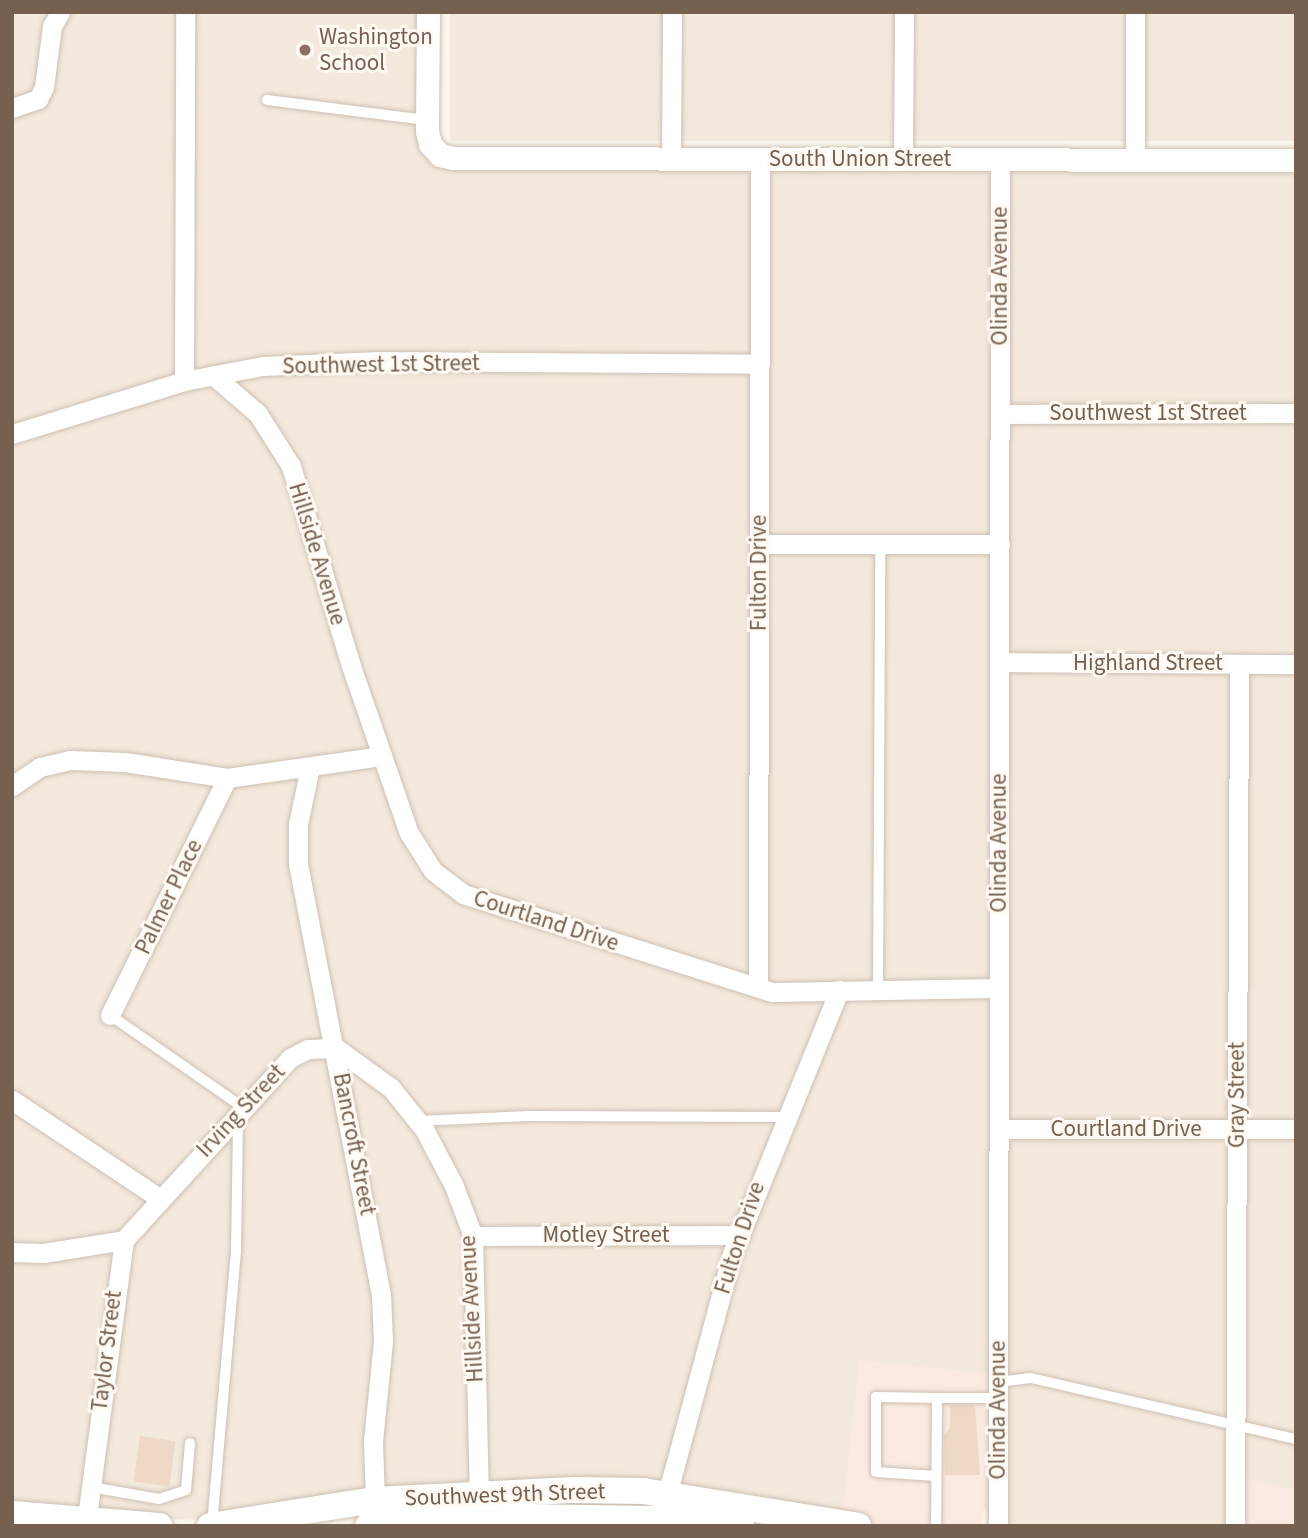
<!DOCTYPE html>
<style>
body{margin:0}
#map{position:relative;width:1308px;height:1538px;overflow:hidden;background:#fbf7ed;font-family:"Source Sans 3",sans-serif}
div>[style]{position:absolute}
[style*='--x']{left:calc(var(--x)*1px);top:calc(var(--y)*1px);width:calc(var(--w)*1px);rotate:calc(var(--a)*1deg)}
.residential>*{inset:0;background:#f3e9dc;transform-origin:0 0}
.commercial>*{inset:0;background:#fbeae2;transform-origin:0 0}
.building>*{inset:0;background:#efd9c6;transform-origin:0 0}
.roads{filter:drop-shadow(0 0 2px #cdc0b2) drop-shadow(0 0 2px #cdc0b2)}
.service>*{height:10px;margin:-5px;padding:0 5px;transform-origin:5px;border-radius:5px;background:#fff}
.minor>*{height:19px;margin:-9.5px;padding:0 9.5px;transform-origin:9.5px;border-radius:9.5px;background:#fff}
.tertiary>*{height:23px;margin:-11.5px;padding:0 11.5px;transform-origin:11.5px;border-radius:11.5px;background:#fff}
.secondary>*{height:26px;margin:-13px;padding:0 13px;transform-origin:13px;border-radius:13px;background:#fff}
.dots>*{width:19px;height:19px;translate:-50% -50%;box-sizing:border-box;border:4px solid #fefaf3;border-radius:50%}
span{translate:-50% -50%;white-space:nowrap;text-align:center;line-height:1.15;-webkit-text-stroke:6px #fefaf3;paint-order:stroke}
.education-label{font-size:23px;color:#785e54}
.left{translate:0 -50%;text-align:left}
.street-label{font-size:23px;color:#766050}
.frame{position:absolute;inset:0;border:14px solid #766050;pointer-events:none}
</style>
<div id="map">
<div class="residential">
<i style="clip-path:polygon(12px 12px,428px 12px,440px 154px,1296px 160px,1296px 1491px,1235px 1476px,1235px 1526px,998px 1526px,860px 1360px,854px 1525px,667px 1495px,203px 1520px,12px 1514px)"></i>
<i style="left:450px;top:12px;width:846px;height:129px"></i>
</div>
<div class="commercial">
<i style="left:859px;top:1360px;width:140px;height:165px;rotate:6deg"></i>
<i style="clip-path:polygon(1235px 1475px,1296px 1491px,1296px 1526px,1235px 1526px)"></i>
</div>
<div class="building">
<i style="clip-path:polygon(950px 1405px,975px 1405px,980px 1475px,945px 1475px,944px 1436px,950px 1427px)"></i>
<i style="left:140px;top:1436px;width:36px;height:46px;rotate:8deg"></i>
</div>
<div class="roads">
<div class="service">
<i style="--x:267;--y:100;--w:160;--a:7.2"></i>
<i style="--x:878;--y:990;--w:446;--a:-89.7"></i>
<i style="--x:110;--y:1015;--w:163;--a:34.8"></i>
<i style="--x:418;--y:1121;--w:110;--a:-2.6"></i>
<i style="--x:528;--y:1116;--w:258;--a:0.2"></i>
<i style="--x:998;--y:1382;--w:33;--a:-7"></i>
<i style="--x:1031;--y:1378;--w:272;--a:13"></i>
<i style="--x:937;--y:1398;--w:61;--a:0"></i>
<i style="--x:936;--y:1476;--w:60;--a:-176.2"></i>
<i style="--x:876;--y:1472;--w:75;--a:-90"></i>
<i style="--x:876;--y:1397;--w:61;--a:0.9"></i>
<i style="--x:937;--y:1398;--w:128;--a:90.4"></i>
<i style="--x:91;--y:1487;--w:69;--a:10"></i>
<i style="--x:159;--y:1499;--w:28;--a:-18"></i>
<i style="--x:186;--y:1490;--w:47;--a:-85.1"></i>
<i style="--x:212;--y:1525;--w:274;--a:-85"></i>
<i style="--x:236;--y:1252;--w:134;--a:-89.1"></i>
</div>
<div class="minor">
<i style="--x:12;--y:108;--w:28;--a:-19"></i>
<i style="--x:38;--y:99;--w:13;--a:-63"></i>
<i style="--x:44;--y:87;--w:62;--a:-82.5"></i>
<i style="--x:52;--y:26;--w:16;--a:-60"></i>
<i style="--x:671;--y:159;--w:147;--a:-89.6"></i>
<i style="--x:903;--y:159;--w:147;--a:-89.6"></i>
<i style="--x:1135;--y:160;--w:148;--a:-90"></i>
<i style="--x:213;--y:375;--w:60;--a:40.9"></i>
<i style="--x:258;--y:414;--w:62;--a:57.6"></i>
<i style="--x:291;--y:466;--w:206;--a:73.3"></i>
<i style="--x:350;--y:663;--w:180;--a:70.9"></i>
<i style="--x:409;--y:833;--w:45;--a:57.7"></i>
<i style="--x:433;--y:871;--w:38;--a:37"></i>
<i style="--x:463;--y:894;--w:324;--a:17.6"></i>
<i style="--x:772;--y:992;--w:227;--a:-1"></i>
<i style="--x:184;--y:381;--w:369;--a:-89.8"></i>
<i style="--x:1000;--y:414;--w:296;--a:-0.2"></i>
<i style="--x:12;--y:434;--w:180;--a:-17.1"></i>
<i style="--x:184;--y:381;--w:80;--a:-10.8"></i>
<i style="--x:263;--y:366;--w:115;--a:-2.5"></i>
<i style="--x:378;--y:361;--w:382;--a:0.4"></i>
<i style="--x:759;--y:544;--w:241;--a:0"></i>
<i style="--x:1000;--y:662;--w:296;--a:0.4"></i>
<i style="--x:310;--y:767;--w:58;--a:101.9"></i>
<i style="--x:298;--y:824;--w:40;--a:90"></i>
<i style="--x:298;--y:864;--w:438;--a:79.1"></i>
<i style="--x:381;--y:1294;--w:47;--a:87.6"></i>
<i style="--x:383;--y:1341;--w:100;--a:95.7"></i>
<i style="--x:373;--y:1441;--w:59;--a:88.1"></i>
<i style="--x:12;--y:786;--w:34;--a:-34"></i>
<i style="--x:40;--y:767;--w:31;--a:-13"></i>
<i style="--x:70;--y:760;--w:55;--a:2.1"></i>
<i style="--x:125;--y:762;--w:103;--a:8.9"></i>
<i style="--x:227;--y:778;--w:157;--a:-8.1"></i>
<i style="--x:758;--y:987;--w:828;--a:-89.86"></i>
<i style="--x:110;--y:1015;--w:264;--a:-63.7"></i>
<i style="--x:12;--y:1100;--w:177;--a:33.7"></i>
<i style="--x:999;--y:1129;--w:297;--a:0"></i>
<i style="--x:473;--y:1236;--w:266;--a:-0.2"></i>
<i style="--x:12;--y:1252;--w:31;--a:2"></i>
<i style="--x:43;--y:1253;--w:82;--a:-9.1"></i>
<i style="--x:667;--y:1495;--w:250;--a:-74.9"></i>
<i style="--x:732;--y:1254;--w:285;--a:-67.9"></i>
<i style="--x:87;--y:1517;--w:279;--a:-82.4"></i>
<i style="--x:124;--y:1240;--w:246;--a:-47.6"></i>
<i style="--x:290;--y:1058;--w:20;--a:-27"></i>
<i style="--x:308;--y:1049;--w:28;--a:-2"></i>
<i style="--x:336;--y:1048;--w:68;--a:36"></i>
<i style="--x:391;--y:1088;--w:53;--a:51.2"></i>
<i style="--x:424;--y:1129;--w:64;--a:62.2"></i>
<i style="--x:454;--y:1186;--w:53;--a:69.2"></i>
<i style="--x:473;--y:1236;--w:257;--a:88.7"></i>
<i style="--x:998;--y:1526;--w:1367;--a:-89.92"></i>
<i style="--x:1235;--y:1526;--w:862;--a:-89.73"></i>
</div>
<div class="tertiary">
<i style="--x:428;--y:12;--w:119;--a:90.5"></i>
<i style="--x:427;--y:131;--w:13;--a:77"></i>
<i style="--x:430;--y:144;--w:15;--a:48"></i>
<i style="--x:440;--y:155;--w:13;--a:13"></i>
<i style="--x:453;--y:158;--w:843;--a:0.14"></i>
</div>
<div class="secondary">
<i style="--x:12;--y:1514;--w:148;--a:4.6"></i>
<i style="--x:210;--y:1526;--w:167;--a:-9"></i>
<i style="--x:375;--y:1500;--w:200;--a:-2.9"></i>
<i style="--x:575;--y:1490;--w:68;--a:0.8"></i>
<i style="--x:643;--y:1491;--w:218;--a:9.2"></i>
<i style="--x:368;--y:1526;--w:146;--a:-3.5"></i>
<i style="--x:514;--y:1517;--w:227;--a:0.8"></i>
</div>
</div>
<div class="dots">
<i style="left:305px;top:50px;background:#8d6e63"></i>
</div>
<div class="education-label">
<span class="left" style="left:319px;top:50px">Washington<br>School</span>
</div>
<div class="street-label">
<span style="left:860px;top:159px">South Union Street</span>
<span style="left:1000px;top:276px;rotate:-90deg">Olinda Avenue</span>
<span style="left:381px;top:365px;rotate:-1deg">Southwest 1st Street</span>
<span style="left:1148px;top:413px">Southwest 1st Street</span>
<span style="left:317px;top:554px;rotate:73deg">Hillside Avenue</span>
<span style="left:759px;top:573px;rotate:-90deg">Fulton Drive</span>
<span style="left:1148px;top:663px">Highland Street</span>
<span style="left:999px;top:843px;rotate:-90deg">Olinda Avenue</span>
<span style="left:169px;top:897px;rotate:-64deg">Palmer Place</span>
<span style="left:546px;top:921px;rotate:18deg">Courtland Drive</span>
<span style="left:1237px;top:1095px;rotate:-90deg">Gray Street</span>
<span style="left:241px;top:1111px;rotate:-47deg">Irving Street</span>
<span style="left:1126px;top:1129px">Courtland Drive</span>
<span style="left:354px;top:1144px;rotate:79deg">Bancroft Street</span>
<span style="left:606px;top:1235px">Motley Street</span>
<span style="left:740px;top:1238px;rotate:-72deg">Fulton Drive</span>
<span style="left:472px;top:1309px;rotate:-93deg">Hillside Avenue</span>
<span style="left:107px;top:1351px;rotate:-83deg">Taylor Street</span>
<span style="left:998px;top:1410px;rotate:-90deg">Olinda Avenue</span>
<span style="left:505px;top:1495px;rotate:-2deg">Southwest 9th Street</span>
</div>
<div class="frame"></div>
</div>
